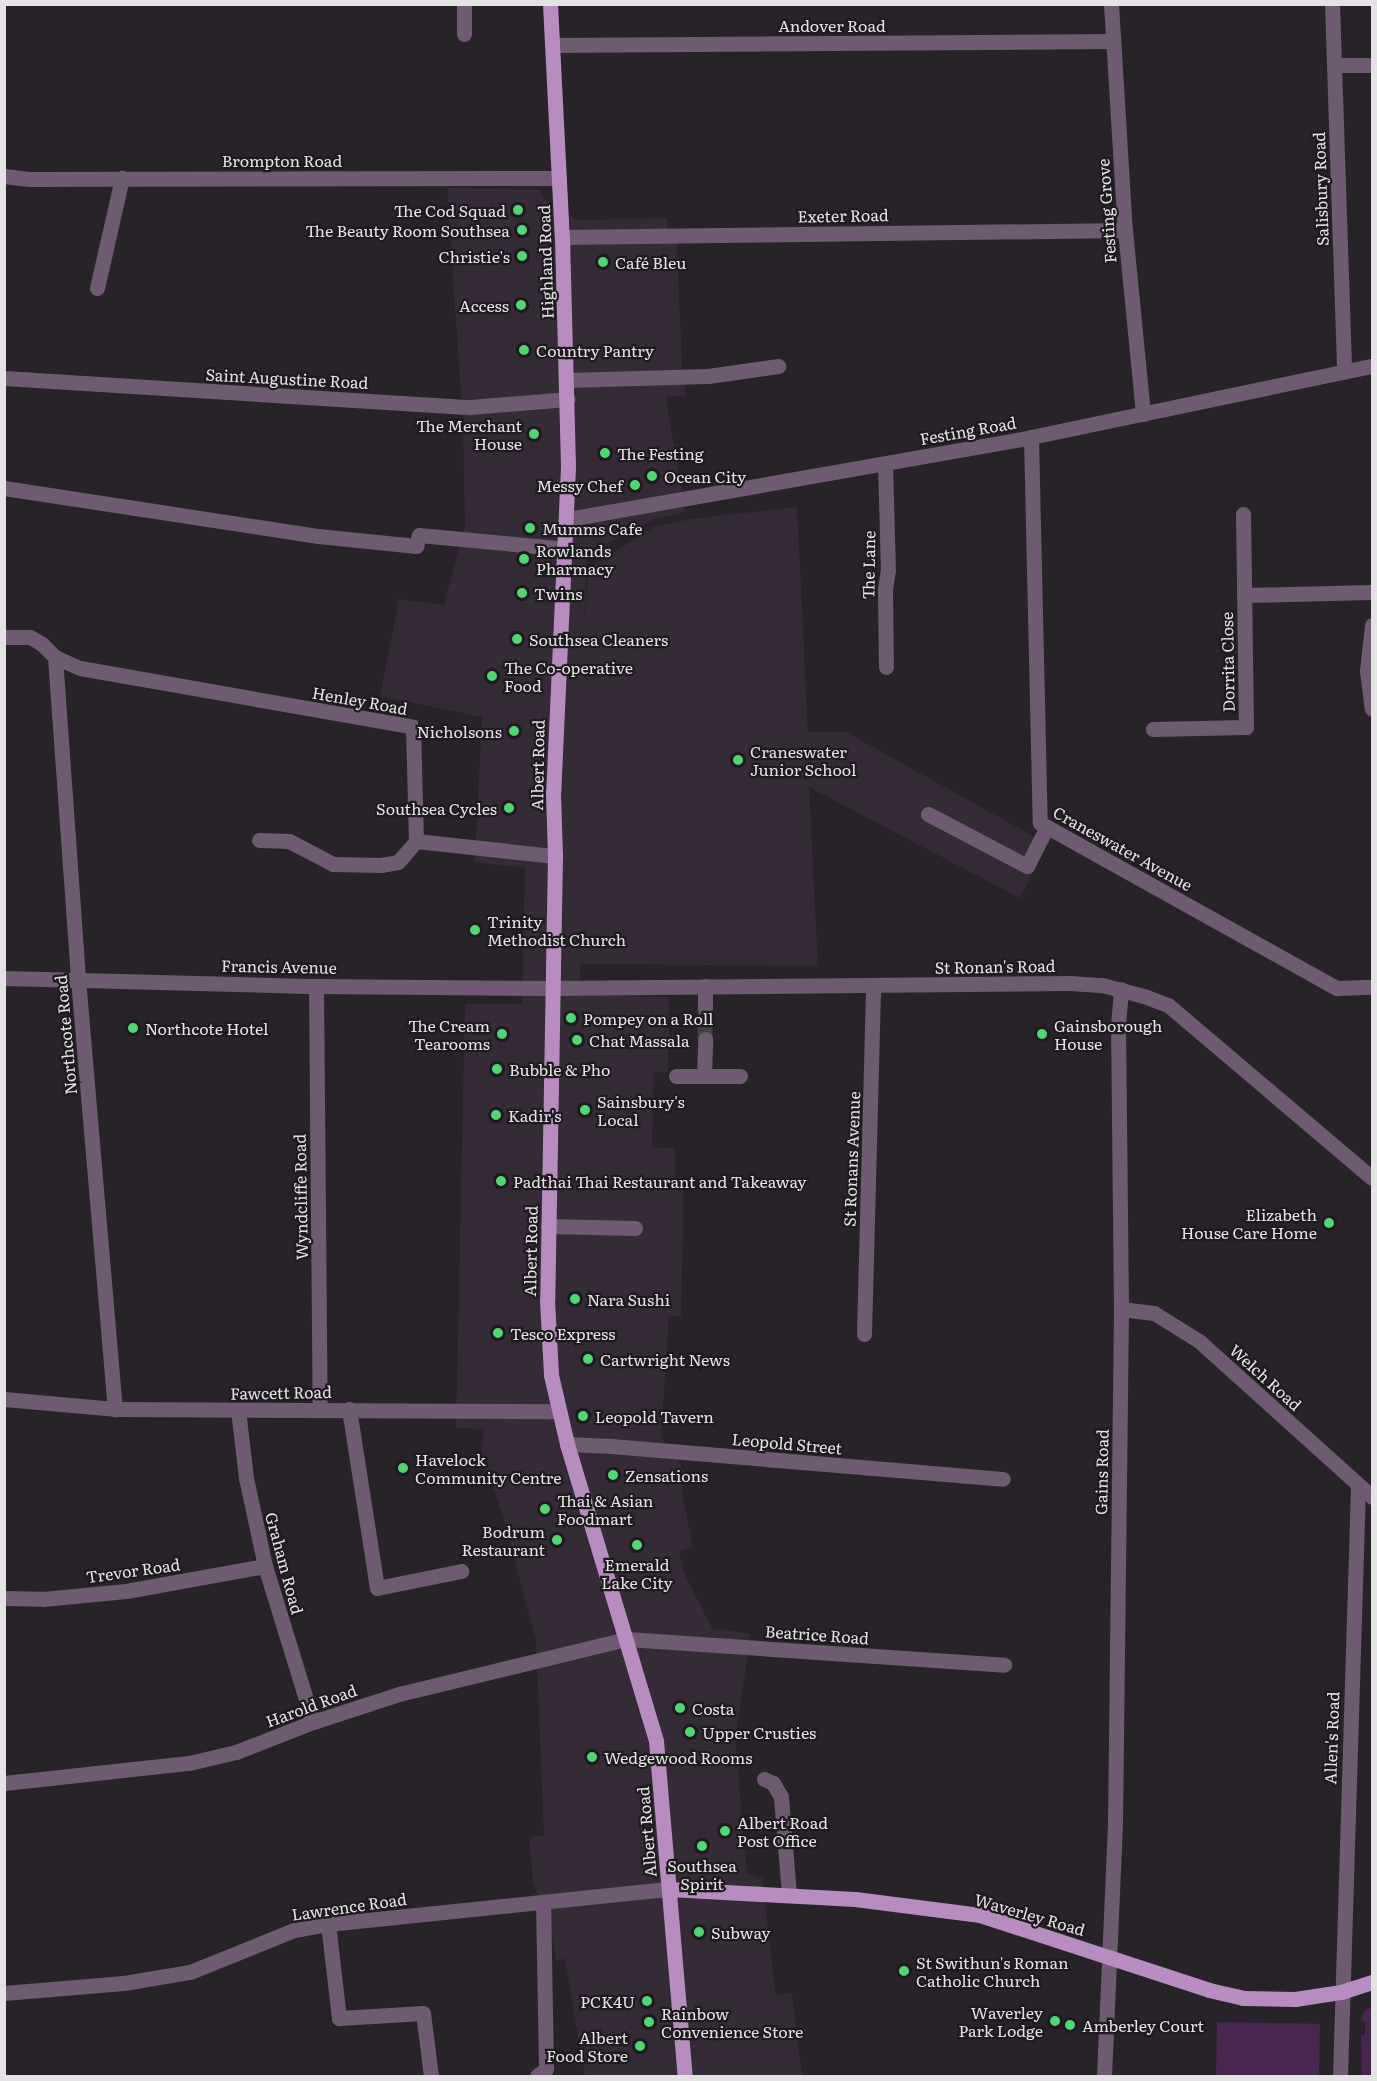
<!DOCTYPE html>
<meta charset="utf-8">
<style>
body{margin:0}
#map{position:relative;width:1377px;height:2081px;overflow:hidden;background:#282329;font-family:Literata,serif}
div>[style]{position:absolute}
[style*='--x']{left:calc(var(--x)*1px);top:calc(var(--y)*1px);width:calc(var(--w)*1px);rotate:calc(var(--a)*1deg)}
.built>*{inset:0;background:#342b36}
.green>*{inset:0;background:#48274e;transform-origin:0 0}
.minor-tunnel>*{height:15px;margin-top:-7.5px;transform-origin:0;background:repeating-linear-gradient(90deg,#444045 0 15px,transparent 0 23px)}
.minor>*{height:15px;margin:-7.5px;padding:0 7.5px;transform-origin:7.5px;border-radius:7.5px;background:#6e5a71}
.major>*{height:15px;margin:-7.5px;padding:0 7.5px;transform-origin:7.5px;border-radius:7.5px;background:#b68dbe}
.dots>*{width:16px;height:16px;translate:-50% -50%;box-sizing:border-box;border:3px solid #1f1a20;border-radius:50%}
span{translate:-50% -50%;white-space:nowrap;text-align:center;line-height:1.15;-webkit-text-stroke:4.5px #1f1a20;paint-order:stroke}
.street-label{font-size:16px;color:#e5e2e6}
.poi-label{font-size:16px;color:#e5e2e6}
.right{translate:-100% -50%;text-align:right}
.left{translate:0 -50%;text-align:left}
.frame{position:absolute;inset:0;border:6px solid #e5e2e6;pointer-events:none}
</style>
<div id="map">
<div class="built">
<i style="clip-path:polygon(447px 188px,540px 190px,544px 199px,577px 220px,667px 218px,667px 242px,677px 242px,682px 369px,686px 395px,666px 397px,685px 512px,655px 519px,587px 554px,584px 629px,588px 569px,654px 527px,691px 519px,797px 507px,808px 732px,846px 732px,1047px 844px,1020px 898px,809px 787px,818px 966px,580px 964px,580px 995px,669px 997px,668px 1072px,654px 1073px,652px 1147px,675px 1148px,675px 1177px,684px 1178px,681px 1316px,669px 1316px,661px 1436px,684px 1471px,682px 1492px,693px 1547px,679px 1551px,684px 1573px,712px 1628px,751px 1634px,735px 1739px,747px 1874px,762px 1878px,776px 1995px,792px 1993px,802px 2076px,585px 2076px,565px 1959px,556px 1960px,549px 1921px,533px 1883px,529px 1837px,544px 1835px,536px 1641px,503px 1516px,482px 1455px,483px 1429px,456px 1428px,465px 1004px,522px 1004px,525px 868px,475px 862px,482px 717px,380px 696px,399px 599px,444px 605px,465px 525px,463px 424px)"></i>
</div>
<div class="green">
<i style="clip-path:polygon(1372px 2008px,1372px 2076px,1362px 2076px,1361px 2035px,1365px 2035px,1365px 2021px,1361px 2021px,1362px 2016px,1365px 2010px)"></i>
<i style="left:1217px;top:2022px;width:103px;height:54px;rotate:1deg"></i>
</div>
<div class="minor-tunnel">
<i style="--x:705;--y:1039;--w:31;--a:-90"></i>
</div>
<div class="minor">
<i style="--x:1111;--y:4;--w:226;--a:86.5"></i>
<i style="--x:1125;--y:230;--w:185;--a:84.4"></i>
<i style="--x:1332;--y:4;--w:368;--a:88.1"></i>
<i style="--x:464;--y:34;--w:30;--a:-90"></i>
<i style="--x:553;--y:45;--w:559;--a:-0.41"></i>
<i style="--x:1334;--y:65;--w:38;--a:0"></i>
<i style="--x:4;--y:176;--w:25;--a:7"></i>
<i style="--x:29;--y:179;--w:530;--a:-0.11"></i>
<i style="--x:562;--y:237;--w:563;--a:-0.71"></i>
<i style="--x:97;--y:288;--w:113;--a:-77.2"></i>
<i style="--x:4;--y:378;--w:467;--a:3.6"></i>
<i style="--x:470;--y:407;--w:98;--a:-4.7"></i>
<i style="--x:567;--y:380;--w:141;--a:-1.6"></i>
<i style="--x:708;--y:376;--w:71;--a:-8.1"></i>
<i style="--x:1031;--y:437;--w:386;--a:88.7"></i>
<i style="--x:1040;--y:823;--w:340;--a:29.1"></i>
<i style="--x:1337;--y:988;--w:35;--a:-2"></i>
<i style="--x:885;--y:464;--w:106;--a:88.4"></i>
<i style="--x:888;--y:570;--w:20;--a:99"></i>
<i style="--x:885;--y:590;--w:77;--a:89.3"></i>
<i style="--x:4;--y:488;--w:318;--a:8.7"></i>
<i style="--x:318;--y:536;--w:99;--a:5.8"></i>
<i style="--x:416;--y:546;--w:11;--a:-75"></i>
<i style="--x:419;--y:535;--w:148;--a:5.4"></i>
<i style="--x:568;--y:519;--w:470;--a:-10"></i>
<i style="--x:1031;--y:437;--w:348;--a:-11.8"></i>
<i style="--x:1244;--y:595;--w:128;--a:-1.3"></i>
<i style="--x:1372;--y:625;--w:45;--a:96.3"></i>
<i style="--x:1367;--y:670;--w:39;--a:83"></i>
<i style="--x:4;--y:637;--w:26;--a:0"></i>
<i style="--x:30;--y:637;--w:14;--a:30"></i>
<i style="--x:42;--y:644;--w:18;--a:45"></i>
<i style="--x:55;--y:657;--w:27;--a:24"></i>
<i style="--x:80;--y:668;--w:338;--a:10"></i>
<i style="--x:413;--y:727;--w:114;--a:88.5"></i>
<i style="--x:416;--y:841;--w:140;--a:6.2"></i>
<i style="--x:55;--y:657;--w:323;--a:85.9"></i>
<i style="--x:78;--y:979;--w:432;--a:85.1"></i>
<i style="--x:1153;--y:729;--w:93;--a:-1.2"></i>
<i style="--x:1246;--y:727;--w:213;--a:-90.8"></i>
<i style="--x:928;--y:814;--w:112;--a:27.7"></i>
<i style="--x:1027;--y:866;--w:44;--a:-62.9"></i>
<i style="--x:259;--y:840;--w:30;--a:2"></i>
<i style="--x:289;--y:841;--w:50;--a:27.6"></i>
<i style="--x:333;--y:864;--w:48;--a:1.2"></i>
<i style="--x:381;--y:865;--w:17;--a:-10"></i>
<i style="--x:398;--y:862;--w:28;--a:-49"></i>
<i style="--x:4;--y:978;--w:312;--a:1.5"></i>
<i style="--x:316;--y:986;--w:236;--a:0.5"></i>
<i style="--x:552;--y:988;--w:518;--a:-0.55"></i>
<i style="--x:1070;--y:983;--w:32;--a:4"></i>
<i style="--x:1102;--y:985;--w:43;--a:14.7"></i>
<i style="--x:1144;--y:996;--w:26;--a:21"></i>
<i style="--x:1168;--y:1005;--w:267;--a:40.3"></i>
<i style="--x:316;--y:986;--w:423;--a:89.5"></i>
<i style="--x:705;--y:986;--w:22;--a:90"></i>
<i style="--x:676;--y:1076;--w:64;--a:0"></i>
<i style="--x:704;--y:1076;--w:37;--a:-88"></i>
<i style="--x:548;--y:1226;--w:87;--a:1.3"></i>
<i style="--x:1121;--y:1309;--w:33;--a:7"></i>
<i style="--x:1154;--y:1313;--w:53;--a:31.9"></i>
<i style="--x:1199;--y:1341;--w:233;--a:42"></i>
<i style="--x:864;--y:1334;--w:349;--a:-88.5"></i>
<i style="--x:4;--y:1399;--w:111;--a:5.1"></i>
<i style="--x:115;--y:1409;--w:443;--a:0.3"></i>
<i style="--x:349;--y:1409;--w:181;--a:81.1"></i>
<i style="--x:377;--y:1588;--w:86;--a:-11.4"></i>
<i style="--x:238;--y:1410;--w:68;--a:83.3"></i>
<i style="--x:246;--y:1478;--w:90;--a:77.8"></i>
<i style="--x:265;--y:1566;--w:163;--a:72.9"></i>
<i style="--x:567;--y:1444;--w:44;--a:2.6"></i>
<i style="--x:611;--y:1446;--w:393;--a:4.8"></i>
<i style="--x:4;--y:1598;--w:39;--a:1"></i>
<i style="--x:43;--y:1599;--w:83;--a:-5.5"></i>
<i style="--x:126;--y:1591;--w:141;--a:-10.2"></i>
<i style="--x:764;--y:1779;--w:10;--a:24"></i>
<i style="--x:773;--y:1783;--w:16;--a:60"></i>
<i style="--x:781;--y:1797;--w:98;--a:85.3"></i>
<i style="--x:4;--y:1783;--w:186;--a:-6.2"></i>
<i style="--x:189;--y:1763;--w:48;--a:-13.2"></i>
<i style="--x:236;--y:1752;--w:83;--a:-21.3"></i>
<i style="--x:313;--y:1722;--w:90;--a:-18"></i>
<i style="--x:399;--y:1694;--w:235;--a:-13.6"></i>
<i style="--x:627;--y:1639;--w:378;--a:3.9"></i>
<i style="--x:328;--y:1924;--w:95;--a:83.3"></i>
<i style="--x:339;--y:2018;--w:84;--a:-3.4"></i>
<i style="--x:423;--y:2013;--w:64;--a:82.8"></i>
<i style="--x:4;--y:1993;--w:120;--a:-4.8"></i>
<i style="--x:124;--y:1983;--w:67;--a:-9.5"></i>
<i style="--x:190;--y:1972;--w:112;--a:-22"></i>
<i style="--x:294;--y:1930;--w:35;--a:-10"></i>
<i style="--x:328;--y:1924;--w:343;--a:-5.9"></i>
<i style="--x:537;--y:2076;--w:11;--a:-38"></i>
<i style="--x:546;--y:2069;--w:167;--a:-91"></i>
<i style="--x:1104;--y:2076;--w:252;--a:-87.5"></i>
<i style="--x:1115;--y:1824;--w:515;--a:-89.33"></i>
<i style="--x:1121;--y:1309;--w:284;--a:-90.6"></i>
<i style="--x:1118;--y:1025;--w:36;--a:-85"></i>
<i style="--x:1340;--y:2076;--w:590;--a:-88.25"></i>
</div>
<div class="major">
<i style="--x:550;--y:4;--w:233;--a:87.1"></i>
<i style="--x:562;--y:237;--w:230;--a:88.5"></i>
<i style="--x:568;--y:467;--w:325;--a:92.6"></i>
<i style="--x:553;--y:792;--w:64;--a:88.2"></i>
<i style="--x:555;--y:856;--w:444;--a:91"></i>
<i style="--x:547;--y:1300;--w:75;--a:86.9"></i>
<i style="--x:551;--y:1375;--w:71;--a:76.9"></i>
<i style="--x:567;--y:1444;--w:310;--a:73.3"></i>
<i style="--x:656;--y:1741;--w:336;--a:85.1"></i>
<i style="--x:669;--y:1889;--w:186;--a:3.1"></i>
<i style="--x:855;--y:1899;--w:126;--a:7.3"></i>
<i style="--x:980;--y:1915;--w:241;--a:18.1"></i>
<i style="--x:1209;--y:1990;--w:35;--a:13"></i>
<i style="--x:1243;--y:1998;--w:52;--a:1.1"></i>
<i style="--x:1295;--y:1999;--w:47;--a:-8.7"></i>
<i style="--x:1341;--y:1992;--w:33;--a:-18"></i>
</div>
<div class="dots">
<i style="left:518px;top:210px;background:#51d674"></i>
<i style="left:522px;top:230px;background:#51d674"></i>
<i style="left:522px;top:256px;background:#51d674"></i>
<i style="left:603px;top:262px;background:#51d674"></i>
<i style="left:521px;top:305px;background:#51d674"></i>
<i style="left:524px;top:350px;background:#51d674"></i>
<i style="left:534px;top:434px;background:#51d674"></i>
<i style="left:605px;top:453px;background:#51d674"></i>
<i style="left:652px;top:476px;background:#51d674"></i>
<i style="left:635px;top:485px;background:#51d674"></i>
<i style="left:530px;top:528px;background:#51d674"></i>
<i style="left:524px;top:559px;background:#51d674"></i>
<i style="left:522px;top:593px;background:#51d674"></i>
<i style="left:517px;top:639px;background:#51d674"></i>
<i style="left:492px;top:676px;background:#51d674"></i>
<i style="left:514px;top:731px;background:#51d674"></i>
<i style="left:738px;top:760px;background:#51d674"></i>
<i style="left:509px;top:808px;background:#51d674"></i>
<i style="left:475px;top:930px;background:#51d674"></i>
<i style="left:571px;top:1018px;background:#51d674"></i>
<i style="left:133px;top:1028px;background:#51d674"></i>
<i style="left:502px;top:1034px;background:#51d674"></i>
<i style="left:1042px;top:1034px;background:#51d674"></i>
<i style="left:577px;top:1040px;background:#51d674"></i>
<i style="left:497px;top:1069px;background:#51d674"></i>
<i style="left:585px;top:1110px;background:#51d674"></i>
<i style="left:496px;top:1115px;background:#51d674"></i>
<i style="left:501px;top:1181px;background:#51d674"></i>
<i style="left:1329px;top:1223px;background:#51d674"></i>
<i style="left:575px;top:1299px;background:#51d674"></i>
<i style="left:498px;top:1333px;background:#51d674"></i>
<i style="left:588px;top:1359px;background:#51d674"></i>
<i style="left:583px;top:1416px;background:#51d674"></i>
<i style="left:403px;top:1468px;background:#51d674"></i>
<i style="left:613px;top:1475px;background:#51d674"></i>
<i style="left:545px;top:1509px;background:#51d674"></i>
<i style="left:557px;top:1540px;background:#51d674"></i>
<i style="left:637px;top:1545px;background:#51d674"></i>
<i style="left:680px;top:1708px;background:#51d674"></i>
<i style="left:690px;top:1732px;background:#51d674"></i>
<i style="left:592px;top:1757px;background:#51d674"></i>
<i style="left:725px;top:1831px;background:#51d674"></i>
<i style="left:702px;top:1846px;background:#51d674"></i>
<i style="left:699px;top:1932px;background:#51d674"></i>
<i style="left:904px;top:1971px;background:#51d674"></i>
<i style="left:647px;top:2001px;background:#51d674"></i>
<i style="left:1055px;top:2021px;background:#51d674"></i>
<i style="left:649px;top:2022px;background:#51d674"></i>
<i style="left:1070px;top:2025px;background:#51d674"></i>
<i style="left:640px;top:2046px;background:#51d674"></i>
</div>
<div class="street-label">
<span style="left:832px;top:25px">Andover Road</span>
<span style="left:282px;top:160px">Brompton Road</span>
<span style="left:1320px;top:189px;rotate:-92deg">Salisbury Road</span>
<span style="left:1106px;top:211px;rotate:-94deg">Festing Grove</span>
<span style="left:843px;top:215px;rotate:-1deg">Exeter Road</span>
<span style="left:545px;top:262px;rotate:-92deg">Highland Road</span>
<span style="left:287px;top:378px;rotate:3deg">Saint Augustine Road</span>
<span style="left:968px;top:430px;rotate:-10deg">Festing Road</span>
<span style="left:868px;top:565px;rotate:-89deg">The Lane</span>
<span style="left:1227px;top:662px;rotate:-91deg">Dorrita Close</span>
<span style="left:360px;top:700px;rotate:10deg">Henley Road</span>
<span style="left:537px;top:765px;rotate:-89deg">Albert Road</span>
<span style="left:1123px;top:848px;rotate:29deg">Craneswater Avenue</span>
<span style="left:279px;top:966px;rotate:1deg">Francis Avenue</span>
<span style="left:995px;top:966px;rotate:-1deg">St Ronan's Road</span>
<span style="left:65px;top:1035px;rotate:-95deg">Northcote Road</span>
<span style="left:851px;top:1159px;rotate:-88deg">St Ronans Avenue</span>
<span style="left:300px;top:1197px;rotate:-91deg">Wyndcliffe Road</span>
<span style="left:530px;top:1251px;rotate:-89deg">Albert Road</span>
<span style="left:1266px;top:1377px;rotate:42deg">Welch Road</span>
<span style="left:281px;top:1392px;rotate:-1deg">Fawcett Road</span>
<span style="left:787px;top:1443px;rotate:5deg">Leopold Street</span>
<span style="left:1101px;top:1472px;rotate:-89deg">Gains Road</span>
<span style="left:285px;top:1563px;rotate:75deg">Graham Road</span>
<span style="left:133px;top:1570px;rotate:-8deg">Trevor Road</span>
<span style="left:817px;top:1634px;rotate:4deg">Beatrice Road</span>
<span style="left:311px;top:1705px;rotate:-20deg">Harold Road</span>
<span style="left:1331px;top:1738px;rotate:-88deg">Allen's Road</span>
<span style="left:646px;top:1832px;rotate:-95deg">Albert Road</span>
<span style="left:349px;top:1906px;rotate:-8deg">Lawrence Road</span>
<span style="left:1030px;top:1914px;rotate:16deg">Waverley Road</span>
</div>
<div class="poi-label">
<span class="right" style="left:506px;top:210px">The Cod Squad</span>
<span class="right" style="left:510px;top:230px">The Beauty Room Southsea</span>
<span class="right" style="left:510px;top:256px">Christie's</span>
<span class="left" style="left:615px;top:262px">Café Bleu</span>
<span class="right" style="left:509px;top:305px">Access</span>
<span class="left" style="left:536px;top:350px">Country Pantry</span>
<span class="right" style="left:522px;top:434px">The Merchant<br>House</span>
<span class="left" style="left:617px;top:453px">The Festing</span>
<span class="left" style="left:664px;top:476px">Ocean City</span>
<span class="right" style="left:623px;top:485px">Messy Chef</span>
<span class="left" style="left:542px;top:528px">Mumms Cafe</span>
<span class="left" style="left:536px;top:559px">Rowlands<br>Pharmacy</span>
<span class="left" style="left:534px;top:593px">Twins</span>
<span class="left" style="left:529px;top:639px">Southsea Cleaners</span>
<span class="left" style="left:504px;top:676px">The Co-operative<br>Food</span>
<span class="right" style="left:502px;top:731px">Nicholsons</span>
<span class="left" style="left:750px;top:760px">Craneswater<br>Junior School</span>
<span class="right" style="left:497px;top:808px">Southsea Cycles</span>
<span class="left" style="left:487px;top:930px">Trinity<br>Methodist Church</span>
<span class="left" style="left:583px;top:1018px">Pompey on a Roll</span>
<span class="right" style="left:490px;top:1034px">The Cream<br>Tearooms</span>
<span class="left" style="left:1054px;top:1034px">Gainsborough<br>House</span>
<span class="left" style="left:145px;top:1028px">Northcote Hotel</span>
<span class="left" style="left:589px;top:1040px">Chat Massala</span>
<span class="left" style="left:509px;top:1069px">Bubble &amp; Pho</span>
<span class="left" style="left:597px;top:1110px">Sainsbury's<br>Local</span>
<span class="left" style="left:508px;top:1115px">Kadir's</span>
<span class="left" style="left:513px;top:1181px">Padthai Thai Restaurant and Takeaway</span>
<span class="right" style="left:1317px;top:1223px">Elizabeth<br>House Care Home</span>
<span class="left" style="left:587px;top:1299px">Nara Sushi</span>
<span class="left" style="left:510px;top:1333px">Tesco Express</span>
<span class="left" style="left:600px;top:1359px">Cartwright News</span>
<span class="left" style="left:595px;top:1416px">Leopold Tavern</span>
<span class="left" style="left:415px;top:1468px">Havelock<br>Community Centre</span>
<span class="left" style="left:625px;top:1475px">Zensations</span>
<span class="left" style="left:557px;top:1509px">Thai &amp; Asian<br>Foodmart</span>
<span class="right" style="left:545px;top:1540px">Bodrum<br>Restaurant</span>
<span style="left:637px;top:1573px">Emerald<br>Lake City</span>
<span class="left" style="left:692px;top:1708px">Costa</span>
<span class="left" style="left:702px;top:1732px">Upper Crusties</span>
<span class="left" style="left:604px;top:1757px">Wedgewood Rooms</span>
<span class="left" style="left:737px;top:1831px">Albert Road<br>Post Office</span>
<span style="left:702px;top:1874px">Southsea<br>Spirit</span>
<span class="left" style="left:711px;top:1932px">Subway</span>
<span class="left" style="left:916px;top:1971px">St Swithun's Roman<br>Catholic Church</span>
<span class="right" style="left:635px;top:2001px">PCK4U</span>
<span class="right" style="left:1043px;top:2021px">Waverley<br>Park Lodge</span>
<span class="left" style="left:661px;top:2022px">Rainbow<br>Convenience Store</span>
<span class="left" style="left:1082px;top:2025px">Amberley Court</span>
<span class="right" style="left:628px;top:2046px">Albert<br>Food Store</span>
</div>
<div class="frame"></div>
</div>
